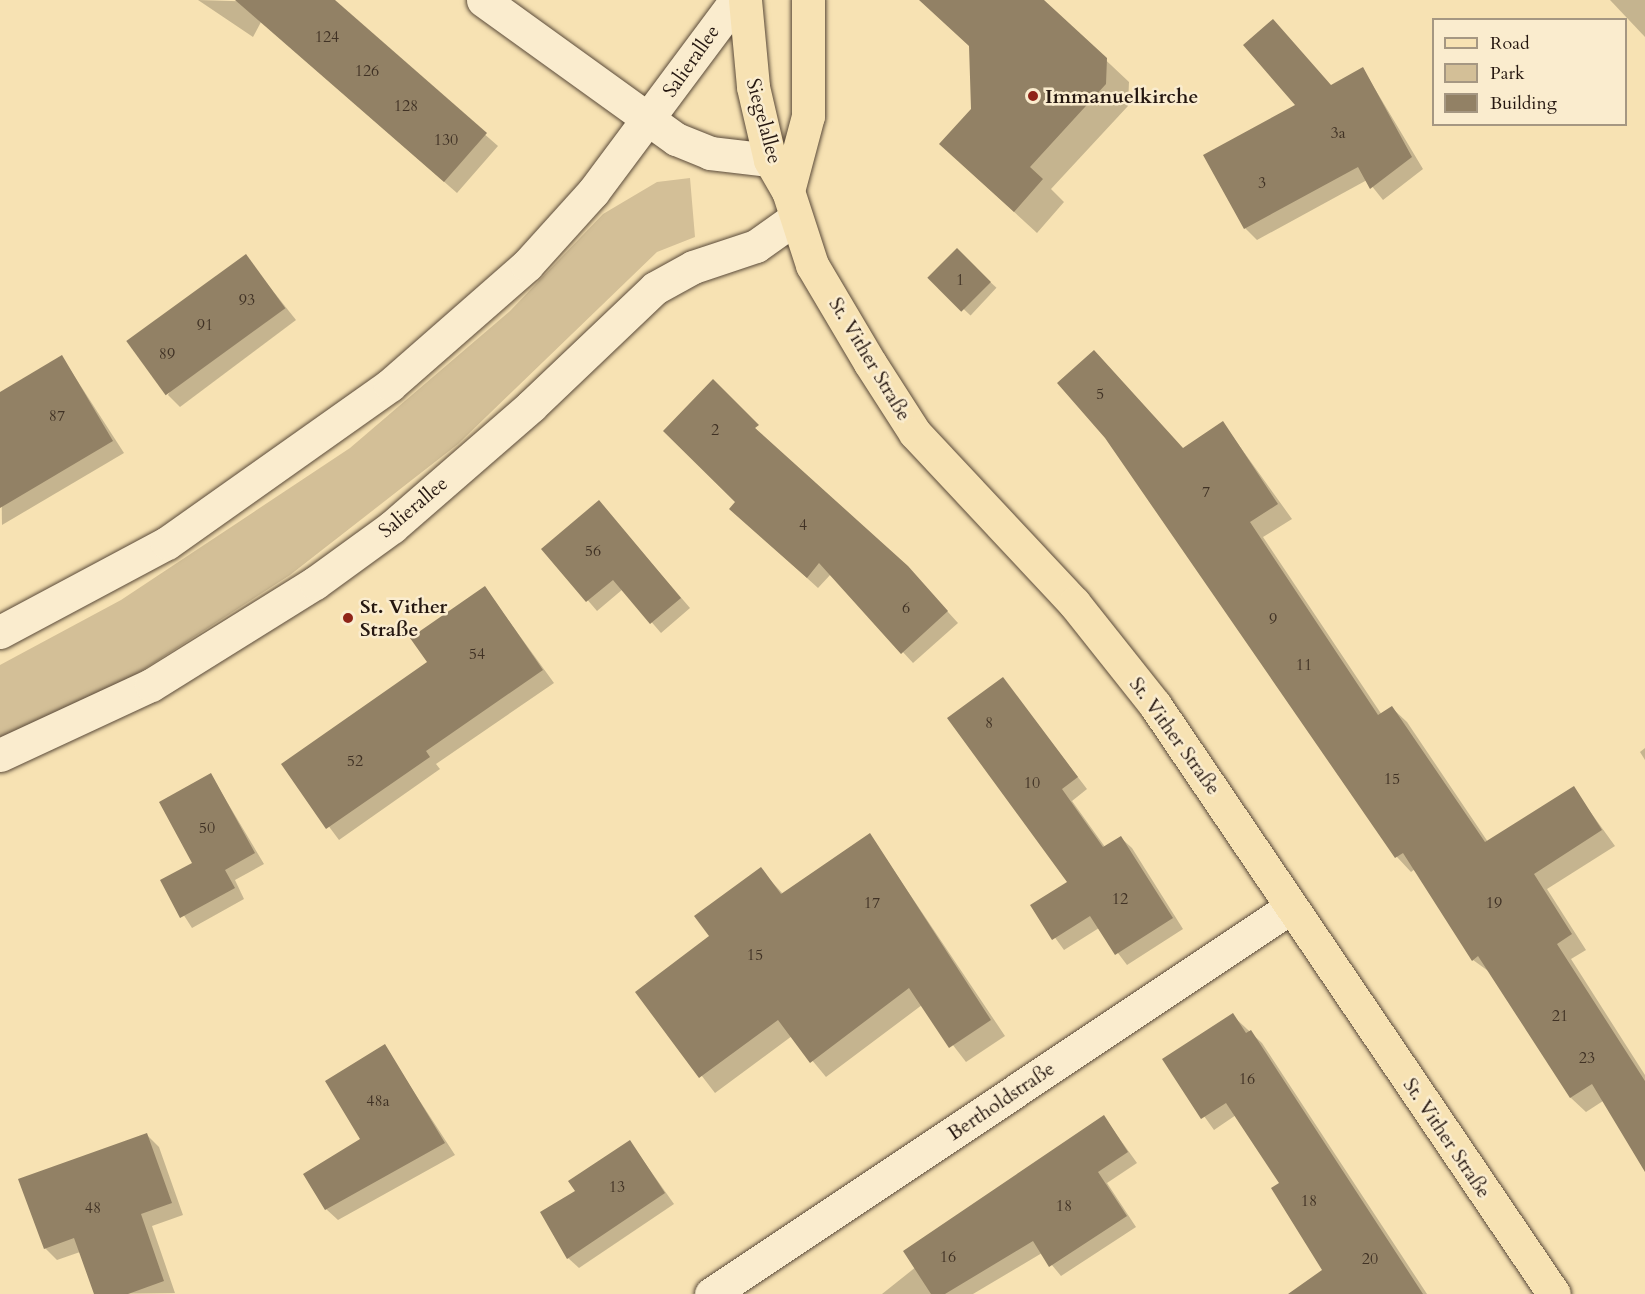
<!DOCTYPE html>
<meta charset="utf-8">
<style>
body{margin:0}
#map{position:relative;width:1645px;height:1294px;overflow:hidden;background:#f7e2b3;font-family:Cardo,serif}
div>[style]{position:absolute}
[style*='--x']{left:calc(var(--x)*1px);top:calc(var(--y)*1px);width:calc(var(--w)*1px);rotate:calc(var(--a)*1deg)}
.green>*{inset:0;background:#d3bf97}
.shadow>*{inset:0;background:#0003;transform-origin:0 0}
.building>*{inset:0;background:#928165;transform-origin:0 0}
.roads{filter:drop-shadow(0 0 2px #5a4a39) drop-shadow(0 0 2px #5a4a39)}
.minor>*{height:33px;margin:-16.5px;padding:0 16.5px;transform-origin:16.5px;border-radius:16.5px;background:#faecce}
.major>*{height:33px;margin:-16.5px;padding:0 16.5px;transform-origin:16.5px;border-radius:16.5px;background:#f7e2b3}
.dots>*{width:16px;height:16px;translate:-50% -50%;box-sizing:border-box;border:3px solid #faecce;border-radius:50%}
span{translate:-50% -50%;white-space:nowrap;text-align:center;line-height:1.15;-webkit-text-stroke:5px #faecce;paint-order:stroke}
.number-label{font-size:16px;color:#403225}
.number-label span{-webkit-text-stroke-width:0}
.street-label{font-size:20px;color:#251710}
.poi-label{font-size:20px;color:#251710;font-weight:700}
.left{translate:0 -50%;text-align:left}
.legend{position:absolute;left:1432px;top:18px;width:195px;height:108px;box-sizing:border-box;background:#faecce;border:2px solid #a59782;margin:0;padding:8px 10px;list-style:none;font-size:18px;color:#251710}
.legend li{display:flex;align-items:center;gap:12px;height:30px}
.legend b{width:30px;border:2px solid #a59782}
</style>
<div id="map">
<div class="green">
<i style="clip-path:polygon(690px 178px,695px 237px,657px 252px,458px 444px,290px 575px,135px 675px,0 743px,0 665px,121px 600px,350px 448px,510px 311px,603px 214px,657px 182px)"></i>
</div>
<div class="shadow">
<i style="clip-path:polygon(198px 0,336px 4px,498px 146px,457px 193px,261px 22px,253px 37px)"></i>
<i style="clip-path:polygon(942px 0,1042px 0,1129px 82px,1128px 106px,1051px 189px,1064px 202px,1037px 233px,964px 166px,973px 109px,971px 47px)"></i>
<i style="clip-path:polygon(1610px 0,1645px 0,1645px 37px)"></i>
<i style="clip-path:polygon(1363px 69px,1423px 169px,1383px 200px,1367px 180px,1257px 240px,1245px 228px,1332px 86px)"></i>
<i style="left:957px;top:251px;width:54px;height:38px;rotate:43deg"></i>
<i style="clip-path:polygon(245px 256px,296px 320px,180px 407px,168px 395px)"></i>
<i style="clip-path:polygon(62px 357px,124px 453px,2px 525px,0 394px)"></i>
<i style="clip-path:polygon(713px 382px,766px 440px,918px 579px,958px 623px,913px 663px,831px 574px,818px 588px,742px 519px)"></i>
<i style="clip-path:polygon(1223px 423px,1292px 519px,1263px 537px,1382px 715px,1392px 708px,1407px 722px,1488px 842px,1573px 788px,1615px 846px,1547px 889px,1586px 950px,1571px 959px,1645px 1075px,1645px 1169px,1603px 1101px,1586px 1112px,1571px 1098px,1491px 973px,1473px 960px,1415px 869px,1411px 872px,1397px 857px,1107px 437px,1183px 449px)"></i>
<i style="clip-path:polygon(599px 502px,690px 608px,661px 633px,623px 589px,597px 611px,544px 549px)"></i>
<i style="clip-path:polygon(485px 588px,554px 683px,436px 764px,440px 769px,339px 840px,283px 765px,429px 663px)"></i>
<i style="clip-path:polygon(1003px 679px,1087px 789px,1072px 801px,1105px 847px,1121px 838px,1132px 848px,1183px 929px,1127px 965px,1099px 928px,1064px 950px,1032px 906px,1069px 883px)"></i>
<i style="clip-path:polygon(1645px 748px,1645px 760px,1640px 752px)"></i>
<i style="clip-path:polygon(211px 775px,264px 864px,235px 880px,244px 899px,192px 928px,162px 881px,194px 864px)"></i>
<i style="clip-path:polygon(870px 835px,1005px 1036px,966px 1062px,922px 1005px,826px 1077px,792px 1036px,715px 1093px,637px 992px,711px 937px,760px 869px,783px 894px)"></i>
<i style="clip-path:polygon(1232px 1015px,1262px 1043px,1427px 1294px,1305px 1294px,1324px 1271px,1281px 1183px,1236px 1115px,1214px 1130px,1164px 1060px)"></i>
<i style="clip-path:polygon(384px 1046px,455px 1155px,338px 1220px,326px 1209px,362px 1139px)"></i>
<i style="clip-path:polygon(1104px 1117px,1137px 1163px,1107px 1183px,1136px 1227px,1061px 1276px,1042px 1253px,973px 1294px,882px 1294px)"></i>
<i style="clip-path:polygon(147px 1135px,159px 1147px,183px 1215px,152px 1226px,175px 1293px,95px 1294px,80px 1252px,57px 1260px,45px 1248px)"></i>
<i style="clip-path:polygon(630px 1142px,674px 1204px,579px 1268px,568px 1258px,577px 1192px)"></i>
</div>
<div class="building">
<i style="clip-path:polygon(235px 0,335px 0,487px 133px,444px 182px)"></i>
<i style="clip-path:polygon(919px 0,1044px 0,1107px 58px,1106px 84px,1030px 167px,1043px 179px,1014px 212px,939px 144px,971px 109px,969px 46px)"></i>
<i style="clip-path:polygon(1273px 19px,1331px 85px,1363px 67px,1412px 157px,1370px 189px,1358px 167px,1244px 229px,1203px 155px,1295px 105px,1243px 45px)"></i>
<i style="left:957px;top:248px;width:48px;height:42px;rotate:45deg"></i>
<i style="left:246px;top:254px;width:67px;height:148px;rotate:54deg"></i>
<i style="clip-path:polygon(1094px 350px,1183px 448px,1223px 421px,1278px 504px,1250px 522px,1378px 715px,1392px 706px,1485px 842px,1574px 786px,1602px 830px,1534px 874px,1572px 934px,1557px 944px,1645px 1081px,1645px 1172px,1592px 1084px,1570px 1098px,1478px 956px,1472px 961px,1403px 853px,1395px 858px,1105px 438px,1057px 383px)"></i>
<i style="clip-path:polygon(62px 355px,113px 441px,0 508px,0 392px)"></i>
<i style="clip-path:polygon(713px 379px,759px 425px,755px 428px,908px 566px,948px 611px,901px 654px,819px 563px,807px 578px,729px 509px,735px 502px,663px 431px)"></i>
<i style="clip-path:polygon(599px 500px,681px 598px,650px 624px,613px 580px,586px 602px,541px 549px)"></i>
<i style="clip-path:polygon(485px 586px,543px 670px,426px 751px,430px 757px,326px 829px,281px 764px,427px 662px,410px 638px)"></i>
<i style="clip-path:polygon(1003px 677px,1078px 777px,1062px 789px,1103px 847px,1121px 836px,1173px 918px,1115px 955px,1090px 916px,1052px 940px,1030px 905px,1067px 882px,947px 718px)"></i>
<i style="clip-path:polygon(211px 773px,255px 853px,225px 870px,235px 888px,180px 918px,160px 880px,192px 863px,159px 802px)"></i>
<i style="clip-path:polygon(870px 833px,991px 1020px,949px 1048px,909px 988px,810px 1063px,778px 1020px,699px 1078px,635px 992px,709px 936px,694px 916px,761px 867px,781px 894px)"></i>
<i style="clip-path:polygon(1233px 1013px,1246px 1033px,1251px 1030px,1423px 1294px,1288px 1294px,1322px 1270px,1271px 1188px,1279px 1183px,1226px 1103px,1201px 1119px,1162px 1059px)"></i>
<i style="clip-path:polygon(385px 1044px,445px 1143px,325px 1210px,303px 1174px,360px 1139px,325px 1081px)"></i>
<i style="clip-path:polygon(1104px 1115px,1128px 1152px,1098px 1172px,1127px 1216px,1049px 1267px,1033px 1241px,945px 1294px,931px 1294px,903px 1251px)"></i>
<i style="clip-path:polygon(147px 1133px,172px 1203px,141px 1214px,164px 1281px,128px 1294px,94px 1294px,74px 1238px,44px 1249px,18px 1179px)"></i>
<i style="clip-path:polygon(630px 1140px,665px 1193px,567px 1259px,540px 1212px,575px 1191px,568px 1181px)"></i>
</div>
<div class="roads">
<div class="minor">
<i style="--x:483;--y:0;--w:238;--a:35.8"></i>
<i style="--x:676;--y:139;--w:37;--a:22"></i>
<i style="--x:710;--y:153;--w:60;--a:6.7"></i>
<i style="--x:0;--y:632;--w:189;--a:-28.1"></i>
<i style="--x:167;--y:543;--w:273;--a:-35.3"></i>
<i style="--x:390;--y:385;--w:182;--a:-41.2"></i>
<i style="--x:527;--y:265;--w:98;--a:-47.9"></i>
<i style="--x:593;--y:192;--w:239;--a:-53.3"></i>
<i style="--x:0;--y:755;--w:166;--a:-24.9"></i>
<i style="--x:151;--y:685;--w:193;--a:-31.9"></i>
<i style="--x:315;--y:583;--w:95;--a:-36"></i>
<i style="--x:392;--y:527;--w:184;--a:-41"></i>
<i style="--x:531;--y:406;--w:171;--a:-43.6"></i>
<i style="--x:655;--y:288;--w:43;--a:-28.9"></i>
<i style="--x:693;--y:267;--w:66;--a:-18.4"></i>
<i style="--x:756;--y:246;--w:47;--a:-35.4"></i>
<i style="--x:711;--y:1294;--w:697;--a:-33.71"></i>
</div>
<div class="major">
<i style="--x:745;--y:0;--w:87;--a:84.7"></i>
<i style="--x:753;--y:87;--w:75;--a:76.9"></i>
<i style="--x:770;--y:160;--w:36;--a:60"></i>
<i style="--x:788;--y:191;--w:78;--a:72"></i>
<i style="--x:812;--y:265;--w:114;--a:59.4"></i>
<i style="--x:870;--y:363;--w:83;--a:57.3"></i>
<i style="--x:915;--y:433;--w:233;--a:46.9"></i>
<i style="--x:1074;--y:603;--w:130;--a:51.5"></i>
<i style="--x:1155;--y:705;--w:711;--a:55.89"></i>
<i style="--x:788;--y:191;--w:78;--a:-75.1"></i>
<i style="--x:808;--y:116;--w:116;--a:-90"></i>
</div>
</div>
<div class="dots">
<i style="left:1033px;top:96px;background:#8f2418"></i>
<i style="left:348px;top:618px;background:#8f2418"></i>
</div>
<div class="number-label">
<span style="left:327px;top:37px">124</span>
<span style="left:367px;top:71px">126</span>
<span style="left:406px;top:106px">128</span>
<span style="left:1338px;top:133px">3a</span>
<span style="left:446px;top:140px">130</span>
<span style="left:1262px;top:183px">3</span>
<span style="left:960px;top:280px">1</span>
<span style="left:247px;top:300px">93</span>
<span style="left:205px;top:325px">91</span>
<span style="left:167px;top:354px">89</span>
<span style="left:1100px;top:394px">5</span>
<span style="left:57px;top:416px">87</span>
<span style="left:715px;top:430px">2</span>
<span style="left:1206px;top:492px">7</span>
<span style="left:803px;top:525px">4</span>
<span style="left:593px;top:551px">56</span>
<span style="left:906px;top:608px">6</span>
<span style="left:1273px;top:619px">9</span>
<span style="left:477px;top:654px">54</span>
<span style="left:1304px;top:665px">11</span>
<span style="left:989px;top:723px">8</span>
<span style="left:355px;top:761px">52</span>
<span style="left:1392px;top:779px">15</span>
<span style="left:1032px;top:783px">10</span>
<span style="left:207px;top:828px">50</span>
<span style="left:1120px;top:899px">12</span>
<span style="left:872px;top:903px">17</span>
<span style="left:1494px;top:903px">19</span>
<span style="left:755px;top:955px">15</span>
<span style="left:1560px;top:1016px">21</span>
<span style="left:1587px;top:1058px">23</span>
<span style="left:1247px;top:1079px">16</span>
<span style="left:378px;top:1101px">48a</span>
<span style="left:617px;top:1187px">13</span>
<span style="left:1309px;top:1201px">18</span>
<span style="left:1064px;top:1206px">18</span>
<span style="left:93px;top:1208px">48</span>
<span style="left:948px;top:1257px">16</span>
<span style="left:1370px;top:1259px">20</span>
</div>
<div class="street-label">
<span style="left:691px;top:61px;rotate:-55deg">Salierallee</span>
<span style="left:764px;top:121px;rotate:75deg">Siegelallee</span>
<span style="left:870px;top:359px;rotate:59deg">St. Vither Straße</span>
<span style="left:413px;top:507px;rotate:-40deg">Salierallee</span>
<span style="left:1175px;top:736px;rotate:54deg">St. Vither Straße</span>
<span style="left:1001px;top:1101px;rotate:-34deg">Bertholdstraße</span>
<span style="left:1447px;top:1138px;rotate:56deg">St. Vither Straße</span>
</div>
<div class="poi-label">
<span class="left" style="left:1045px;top:96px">Immanuelkirche</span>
<span class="left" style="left:360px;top:618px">St. Vither<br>Straße</span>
</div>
<ul class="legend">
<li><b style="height:8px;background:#f7e2b3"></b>Road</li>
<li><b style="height:16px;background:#d3bf97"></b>Park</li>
<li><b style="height:16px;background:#928165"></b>Building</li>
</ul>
</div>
